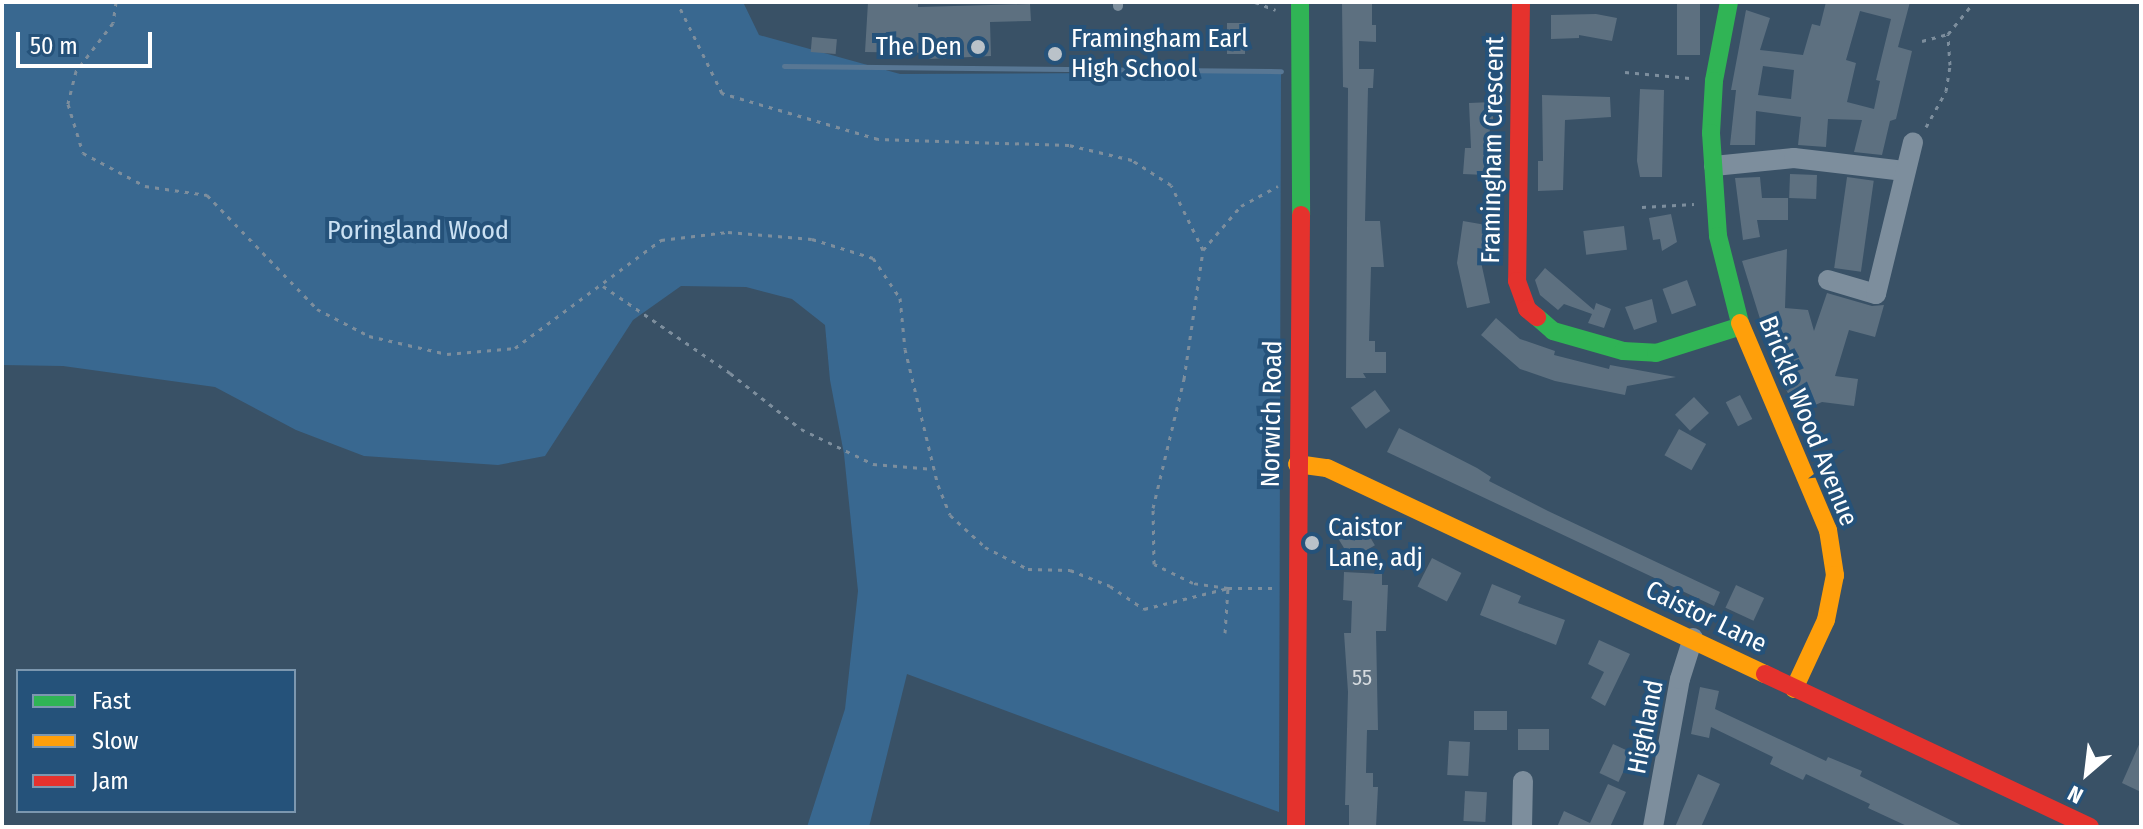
<!DOCTYPE html>
<style>
body{margin:0}
#map{position:relative;width:2143px;height:829px;overflow:hidden;background:#395166;font-family:"Fira Sans Condensed",sans-serif}
div>[style]{position:absolute}
[style*='--x']{left:calc(var(--x)*1px);top:calc(var(--y)*1px);width:calc(var(--w)*1px);rotate:calc(var(--a)*1deg)}
.green>*{inset:0;background:#396890}
.stream>*{height:5px;margin:-2.5px;padding:0 2.5px;transform-origin:2.5px;border-radius:2.5px;background:#587794}
.building>*{inset:0;background:#5d7080;transform-origin:0 0}
.path>*{height:3px;margin-top:-1.5px;transform-origin:0;background:repeating-linear-gradient(90deg,#7d8e9d 0 4px,transparent 0 10px)}
.lane>*{height:10px;margin:-5px;padding:0 5px;transform-origin:5px;border-radius:5px;background:#7d8e9d}
.street>*{height:20px;margin:-10px;padding:0 10px;transform-origin:10px;border-radius:10px;background:#7d8e9d}
.fast>*{height:18px;margin:-9px;padding:0 9px;transform-origin:9px;border-radius:9px;background:#30b455}
.slow>*{height:18px;margin:-9px;padding:0 9px;transform-origin:9px;border-radius:9px;background:#ff9f0a}
.jam>*{height:18px;margin:-9px;padding:0 9px;transform-origin:9px;border-radius:9px;background:#e5322d}
.dots>*{width:22px;height:22px;translate:-50% -50%;box-sizing:border-box;border:4px solid #25527a;border-radius:50%}
span{translate:-50% -50%;white-space:nowrap;text-align:center;line-height:1.15;-webkit-text-stroke:8px #25527a;paint-order:stroke}
.number-label{font-size:22px;color:#d6dbdf}
.number-label span{-webkit-text-stroke-width:0}
.poi-label{font-size:26px;color:#fff}
.left{translate:0 -50%;text-align:left}
.right{translate:-100% -50%;text-align:right}
.street-label{font-size:26px;color:#fff}
.park-label{font-size:26px;color:#cbe1f3}
.frame{position:absolute;inset:0;border:4px solid #fff;pointer-events:none}
.legend{position:absolute;left:16px;top:669px;width:280px;height:144px;box-sizing:border-box;background:#25527a;border:2px solid #7c97af;margin:0;padding:10px 14px;list-style:none;font-size:24px;color:#fff}
.legend li{display:flex;align-items:center;gap:16px;height:40px}
.legend b{width:40px;border:2px solid #7c97af}
.north{position:absolute;left:2047px;top:733px;width:80px;height:80px;-webkit-text-stroke:6px #25527a;paint-order:stroke;rotate:208deg;font-size:22px;font-weight:700;line-height:32px;text-align:center;color:#fff}
.north::after{content:'';display:block;margin:auto;width:28px;height:36px;background:#fff;clip-path:polygon(50% 0,100% 100%,50% 72%,0 100%)}
.scale{position:absolute;left:16px;top:32px;width:136px;height:36px;box-sizing:border-box;border:4px solid #fff;border-top:0;padding-left:10px;font-size:24px;line-height:28px;white-space:nowrap;color:#fff;-webkit-text-stroke:6px #25527a;paint-order:stroke}
</style>
<div id="map">
<div class="green">
<i style="clip-path:polygon(11px 2px,743px 2px,759px 35px,900px 74px,1281px 72px,1279px 812px,907px 674px,869px 827px,807px 827px,845px 709px,858px 591px,844px 454px,830px 380px,825px 325px,792px 299px,746px 287px,681px 286px,633px 320px,545px 456px,498px 465px,364px 456px,296px 430px,215px 387px,63px 366px,2px 365px,2px 5px)"></i>
</div>
<div class="stream">
<i style="--x:784;--y:66;--w:497;--a:0.6"></i>
</div>
<div class="building">
<i style="clip-path:polygon(868px 2px,918px 2px,918px 7px,1030px 4px,1031px 21px,990px 22px,991px 56px,929px 59px,929px 53px,865px 52px)"></i>
<i style="clip-path:polygon(1342px 2px,1372px 2px,1372px 25px,1376px 25px,1376px 42px,1359px 41px,1359px 69px,1374px 69px,1373px 88px,1368px 88px,1365px 221px,1380px 221px,1384px 267px,1371px 267px,1369px 341px,1375px 341px,1375px 352px,1386px 352px,1386px 373px,1363px 373px,1366px 378px,1346px 378px,1348px 88px,1343px 87px)"></i>
<i style="left:1677px;top:2px;width:23px;height:53px"></i>
<i style="clip-path:polygon(evenodd,1826px 2px,1910px 2px,1898px 47px,1912px 51px,1896px 119px,1890px 121px,1882px 155px,1854px 152px,1862px 120px,1828px 119px,1826px 147px,1798px 145px,1801px 117px,1756px 111px,1755px 145px,1730px 145px,1736px 90px,1731px 90px,1746px 10px,1770px 18px,1760px 50px,1803px 55px,1812px 24px,1820px 26px,1826px 2px,1860px 11px,1891px 19px,1876px 80px,1880px 81px,1874px 109px,1847px 102px,1856px 63px,1846px 60px,1860px 11px,1826px 2px,1763px 66px,1794px 70px,1791px 99px,1758px 95px,1763px 66px)"></i>
<i style="clip-path:polygon(1596px 14px,1617px 18px,1612px 41px,1579px 35px,1579px 38px,1551px 39px,1551px 15px)"></i>
<i style="left:1227px;top:23px;width:18px;height:31px"></i>
<i style="left:812px;top:37px;width:25px;height:15px;rotate:5deg"></i>
<i style="clip-path:polygon(1640px 89px,1664px 90px,1662px 177px,1640px 177px,1637px 161px)"></i>
<i style="clip-path:polygon(1542px 95px,1610px 97px,1611px 117px,1565px 120px,1563px 190px,1538px 191px,1538px 161px,1543px 161px)"></i>
<i style="clip-path:polygon(1493px 102px,1493px 128px,1490px 128px,1486px 175px,1463px 174px,1465px 148px,1471px 148px,1469px 103px)"></i>
<i style="left:1790px;top:174px;width:27px;height:24px;rotate:2deg"></i>
<i style="clip-path:polygon(1760px 177px,1762px 198px,1788px 198px,1788px 220px,1757px 220px,1760px 237px,1743px 240px,1735px 178px)"></i>
<i style="left:1847px;top:177px;width:27px;height:92px;rotate:8deg"></i>
<i style="clip-path:polygon(1671px 214px,1677px 242px,1662px 251px,1660px 239px,1653px 240px,1649px 218px)"></i>
<i style="clip-path:polygon(1463px 221px,1486px 225px,1481px 262px,1490px 303px,1467px 308px,1457px 263px)"></i>
<i style="left:1624px;top:226px;width:24px;height:41px;rotate:83deg"></i>
<i style="clip-path:polygon(1787px 249px,1785px 308px,1808px 310px,1814px 331px,1827px 293px,1872px 306px,1884px 305px,1875px 337px,1849px 330px,1835px 376px,1858px 379px,1854px 406px,1822px 402px,1797px 413px,1786px 389px,1798px 384px,1781px 349px,1771px 354px,1742px 261px)"></i>
<i style="clip-path:polygon(1545px 268px,1594px 310px,1596px 303px,1611px 309px,1604px 328px,1588px 323px,1592px 314px,1564px 304px,1558px 310px,1540px 295px,1535px 280px)"></i>
<i style="left:1687px;top:280px;width:27px;height:26px;rotate:70deg"></i>
<i style="clip-path:polygon(1652px 299px,1657px 322px,1634px 330px,1625px 307px)"></i>
<i style="clip-path:polygon(1496px 318px,1520px 339px,1555px 351px,1554px 355px,1609px 369px,1610px 365px,1676px 377px,1627px 386px,1625px 395px,1555px 381px,1520px 369px,1481px 335px)"></i>
<i style="left:1375px;top:390px;width:26px;height:30px;rotate:54deg"></i>
<i style="left:1740px;top:395px;width:27px;height:16px;rotate:63deg"></i>
<i style="left:1694px;top:397px;width:22px;height:26px;rotate:47deg"></i>
<i style="clip-path:polygon(1399px 428px,1477px 468px,1491px 477px,1489px 481px,1548px 511px,1720px 592px,1714px 606px,1387px 452px)"></i>
<i style="left:1679px;top:429px;width:31px;height:30px;rotate:29deg"></i>
<i style="left:1361px;top:522px;width:27px;height:28px;rotate:59deg"></i>
<i style="left:1432px;top:558px;width:33px;height:32px;rotate:27deg"></i>
<i style="clip-path:polygon(1344px 572px,1382px 574px,1382px 585px,1388px 585px,1386px 631px,1376px 631px,1378px 730px,1367px 730px,1366px 773px,1373px 773px,1373px 787px,1378px 787px,1376px 827px,1349px 827px,1349px 805px,1345px 805px,1348px 692px,1344px 633px,1351px 633px,1352px 601px,1343px 600px)"></i>
<i style="clip-path:polygon(1492px 584px,1521px 596px,1518px 603px,1565px 620px,1556px 645px,1480px 615px)"></i>
<i style="left:1736px;top:585px;width:31px;height:25px;rotate:25deg"></i>
<i style="clip-path:polygon(1599px 640px,1630px 654px,1605px 706px,1591px 698px,1604px 672px,1588px 664px)"></i>
<i style="clip-path:polygon(1700px 687px,1719px 691px,1715px 709px,1826px 761px,1828px 757px,1862px 771px,1860px 776px,1965px 827px,1909px 827px,1868px 808px,1870px 804px,1806px 774px,1803px 780px,1770px 764px,1773px 757px,1711px 727px,1709px 738px,1691px 734px)"></i>
<i style="left:1474px;top:711px;width:33px;height:19px"></i>
<i style="left:1518px;top:729px;width:31px;height:21px"></i>
<i style="clip-path:polygon(2141px 740px,2141px 792px,2122px 783px)"></i>
<i style="left:1449px;top:741px;width:21px;height:34px;rotate:3deg"></i>
<i style="left:1613px;top:744px;width:21px;height:32px;rotate:25deg"></i>
<i style="clip-path:polygon(1698px 774px,1720px 784px,1701px 827px,1675px 827px)"></i>
<i style="clip-path:polygon(1608px 784px,1626px 792px,1610px 827px,1557px 827px,1564px 811px,1590px 823px)"></i>
<i style="left:1465px;top:791px;width:22px;height:30px;rotate:3deg"></i>
</div>
<div class="path">
<i style="--x:116;--y:2;--w:21;--a:98"></i>
<i style="--x:113;--y:23;--w:61;--a:127.6"></i>
<i style="--x:76;--y:71;--w:34;--a:104"></i>
<i style="--x:68;--y:104;--w:51;--a:73"></i>
<i style="--x:83;--y:153;--w:70;--a:28"></i>
<i style="--x:145;--y:186;--w:63;--a:8.3"></i>
<i style="--x:207;--y:195;--w:158;--a:46"></i>
<i style="--x:317;--y:309;--w:59;--a:27.4"></i>
<i style="--x:369;--y:336;--w:80;--a:13"></i>
<i style="--x:447;--y:354;--w:68;--a:-5"></i>
<i style="--x:515;--y:348;--w:182;--a:-36.5"></i>
<i style="--x:661;--y:240;--w:67;--a:-6.8"></i>
<i style="--x:728;--y:232;--w:84;--a:4.8"></i>
<i style="--x:812;--y:239;--w:64;--a:17.3"></i>
<i style="--x:873;--y:258;--w:48;--a:56"></i>
<i style="--x:900;--y:298;--w:51;--a:84.4"></i>
<i style="--x:905;--y:349;--w:140;--a:76.4"></i>
<i style="--x:938;--y:485;--w:32;--a:68"></i>
<i style="--x:950;--y:515;--w:47;--a:42.4"></i>
<i style="--x:985;--y:547;--w:48;--a:27.1"></i>
<i style="--x:1028;--y:569;--w:42;--a:1.4"></i>
<i style="--x:1070;--y:570;--w:43;--a:21.8"></i>
<i style="--x:1110;--y:586;--w:41;--a:34.1"></i>
<i style="--x:1144;--y:609;--w:87;--a:-14"></i>
<i style="--x:1228;--y:588;--w:35;--a:-172"></i>
<i style="--x:1193;--y:583;--w:43;--a:-154"></i>
<i style="--x:1154;--y:564;--w:56;--a:-91"></i>
<i style="--x:1153;--y:508;--w:133;--a:-76.5"></i>
<i style="--x:1184;--y:379;--w:130;--a:-81.6"></i>
<i style="--x:1203;--y:250;--w:72;--a:-116.2"></i>
<i style="--x:1171;--y:185;--w:46;--a:-147.3"></i>
<i style="--x:1132;--y:160;--w:65;--a:-166.6"></i>
<i style="--x:1069;--y:145;--w:191;--a:-178.2"></i>
<i style="--x:878;--y:139;--w:163;--a:-163.6"></i>
<i style="--x:722;--y:93;--w:102;--a:-116.3"></i>
<i style="--x:1255;--y:2;--w:22;--a:21"></i>
<i style="--x:1922;--y:41;--w:27;--a:-15"></i>
<i style="--x:1625;--y:72;--w:65;--a:5.3"></i>
<i style="--x:1926;--y:127;--w:41;--a:-60.9"></i>
<i style="--x:1946;--y:91;--w:26;--a:-81"></i>
<i style="--x:1950;--y:65;--w:31;--a:-94"></i>
<i style="--x:1948;--y:34;--w:41;--a:-50.9"></i>
<i style="--x:1642;--y:207;--w:52;--a:-3.3"></i>
<i style="--x:1203;--y:250;--w:58;--a:-49.2"></i>
<i style="--x:1241;--y:206;--w:42;--a:-28.4"></i>
<i style="--x:603;--y:286;--w:154;--a:34.4"></i>
<i style="--x:730;--y:373;--w:90;--a:38.3"></i>
<i style="--x:801;--y:429;--w:80;--a:25.9"></i>
<i style="--x:873;--y:464;--w:61;--a:4.7"></i>
<i style="--x:1225;--y:633;--w:45;--a:-86.2"></i>
<i style="--x:1228;--y:588;--w:46;--a:0"></i>
</div>
<div class="lane">
<i style="--x:1118;--y:6;--w:4;--a:-90"></i>
</div>
<div class="street">
<i style="--x:1714;--y:166;--w:80;--a:-5.7"></i>
<i style="--x:1794;--y:158;--w:111;--a:6.7"></i>
<i style="--x:1828;--y:280;--w:50;--a:16.3"></i>
<i style="--x:1876;--y:294;--w:156;--a:-76.3"></i>
<i style="--x:1522;--y:827;--w:46;--a:-88.8"></i>
<i style="--x:1653;--y:827;--w:150;--a:-79.7"></i>
<i style="--x:1680;--y:679;--w:43;--a:-72.4"></i>
</div>
<div class="fast">
<i style="--x:1300;--y:2;--w:213;--a:89.7"></i>
<i style="--x:1729;--y:2;--w:80;--a:100.8"></i>
<i style="--x:1714;--y:81;--w:52;--a:93.3"></i>
<i style="--x:1711;--y:133;--w:103;--a:86.1"></i>
<i style="--x:1718;--y:236;--w:90;--a:75.8"></i>
<i style="--x:1537;--y:317;--w:21;--a:41"></i>
<i style="--x:1553;--y:331;--w:73;--a:15.9"></i>
<i style="--x:1623;--y:351;--w:33;--a:3"></i>
<i style="--x:1656;--y:353;--w:89;--a:-17.6"></i>
</div>
<div class="slow">
<i style="--x:1740;--y:323;--w:225;--a:67"></i>
<i style="--x:1828;--y:530;--w:46;--a:81.2"></i>
<i style="--x:1835;--y:575;--w:46;--a:101.3"></i>
<i style="--x:1826;--y:620;--w:76;--a:114.9"></i>
<i style="--x:1297;--y:464;--w:30;--a:8"></i>
<i style="--x:1327;--y:468;--w:484;--a:25.2"></i>
</div>
<div class="jam">
<i style="--x:1521;--y:2;--w:279;--a:90.8"></i>
<i style="--x:1517;--y:281;--w:30;--a:70"></i>
<i style="--x:1527;--y:309;--w:13;--a:39"></i>
<i style="--x:1765;--y:674;--w:359;--a:25.2"></i>
<i style="--x:1296;--y:827;--w:612;--a:-89.53"></i>
</div>
<div class="dots">
<i style="left:978px;top:47px;background:#bac2c9"></i>
<i style="left:1055px;top:54px;background:#bac2c9"></i>
<i style="left:1312px;top:543px;background:#bac2c9"></i>
</div>
<div class="number-label">
<span style="left:1362px;top:678px">55</span>
</div>
<div class="poi-label">
<span class="left" style="left:1071px;top:54px">Framingham Earl<br>High School</span>
<span class="right" style="left:962px;top:47px">The Den</span>
<span class="left" style="left:1328px;top:543px">Caistor<br>Lane, adj</span>
</div>
<div class="street-label">
<span style="left:1493px;top:150px;rotate:-89deg">Framingham Crescent</span>
<span style="left:1272px;top:414px;rotate:-89deg">Norwich Road</span>
<span style="left:1808px;top:421px;rotate:68deg">Brickle Wood Avenue</span>
<span style="left:1706px;top:617px;rotate:26deg">Caistor Lane</span>
<span style="left:1646px;top:727px;rotate:-79deg">Highland</span>
</div>
<div class="park-label">
<span style="left:418px;top:231px">Poringland Wood</span>
</div>
<div class="frame"></div>
<ul class="legend">
<li><b style="height:10px;background:#30b455"></b>Fast</li>
<li><b style="height:10px;background:#ff9f0a"></b>Slow</li>
<li><b style="height:10px;background:#e5322d"></b>Jam</li>
</ul>
<div class="north">N</div>
<div class="scale">50 m</div>
</div>
